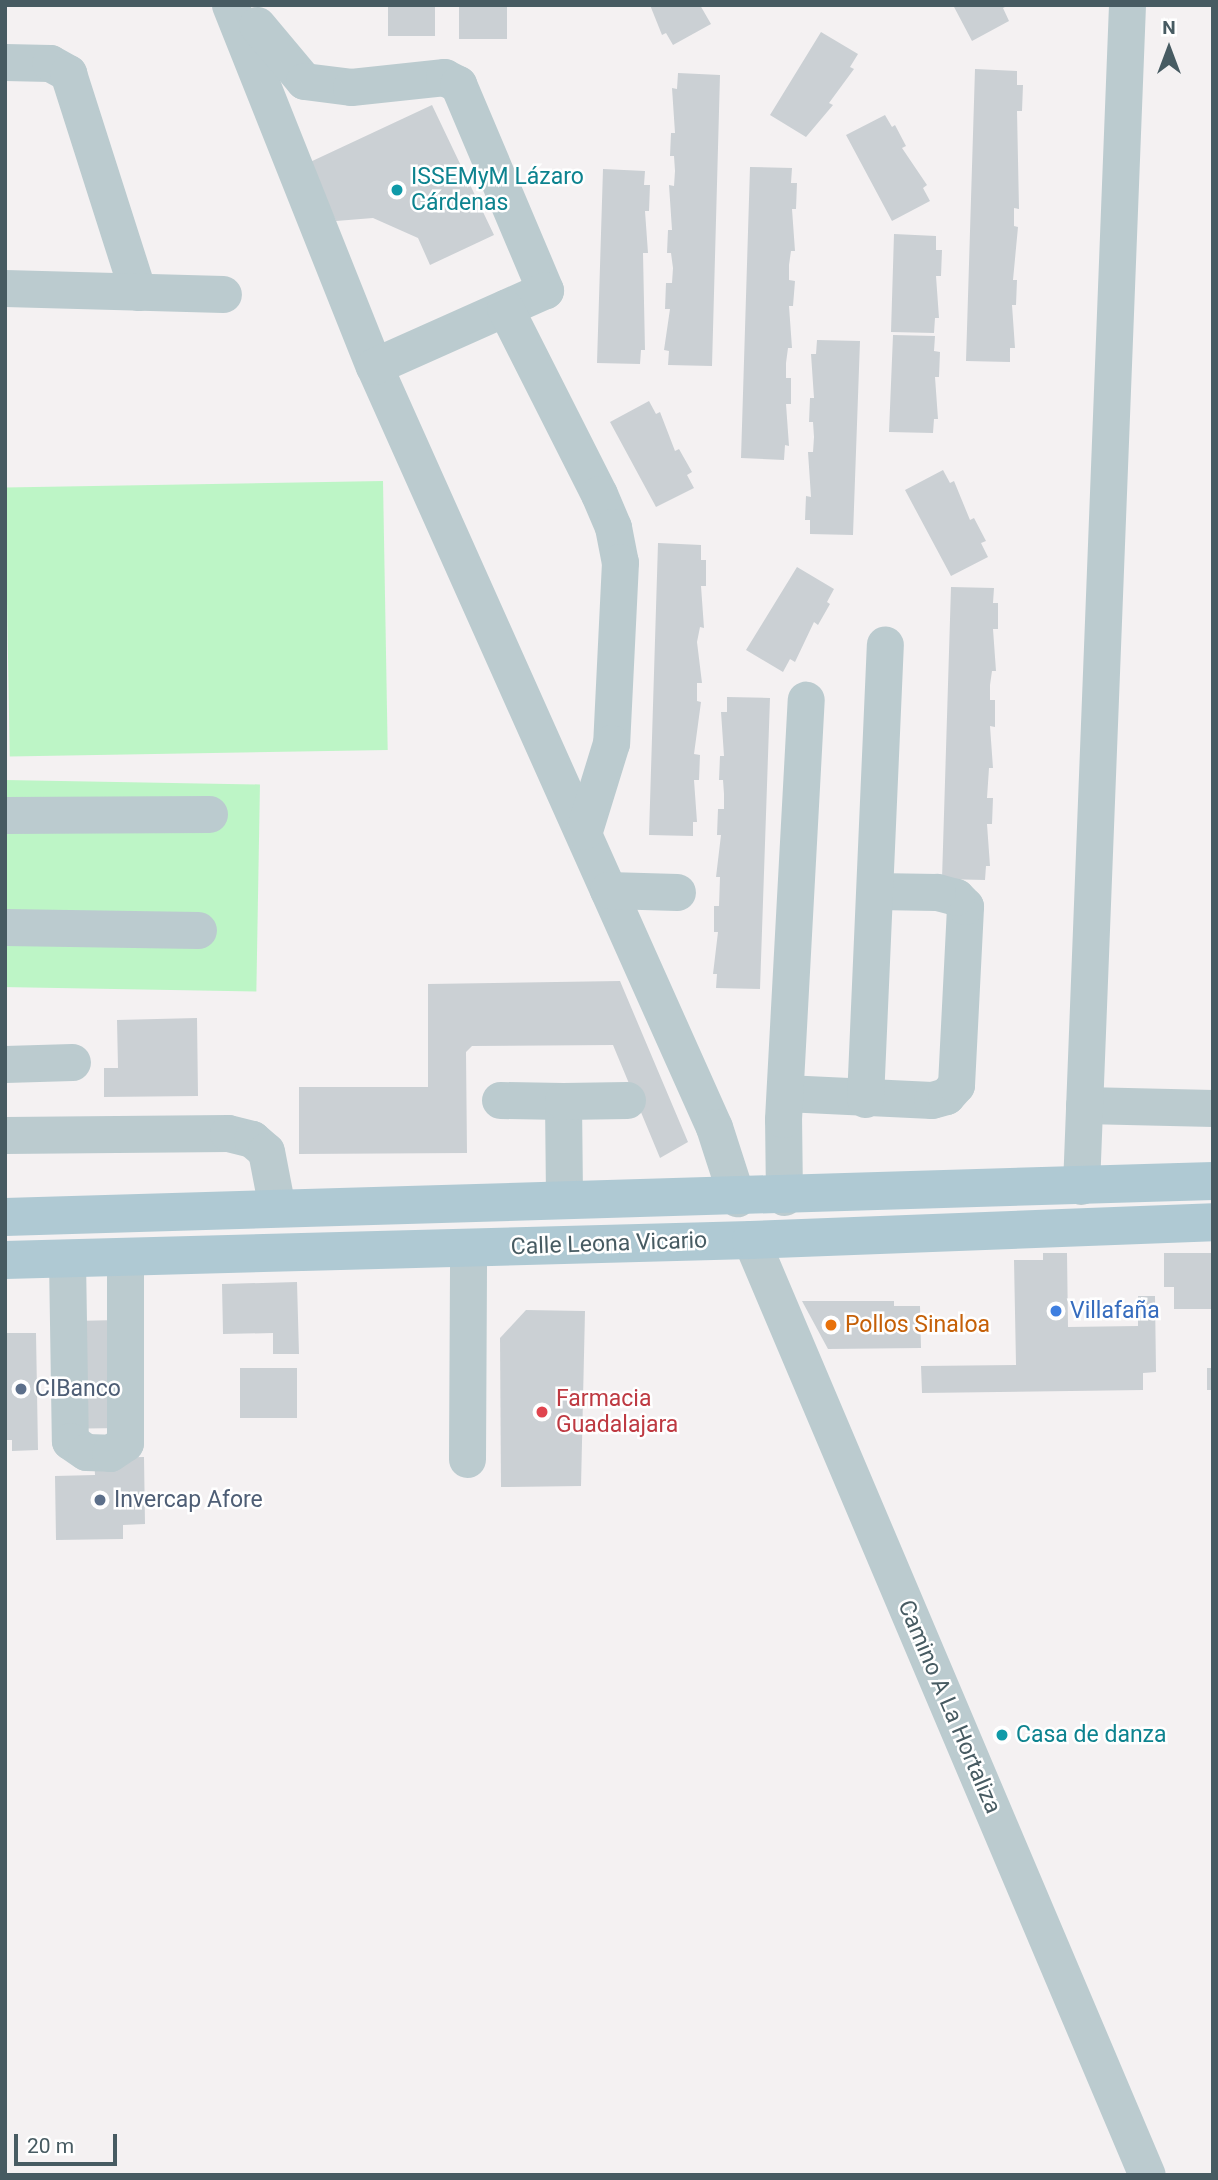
<!DOCTYPE html>
<meta charset="utf-8">
<style>
body{margin:0}
#map{position:relative;width:1218px;height:2180px;overflow:hidden;background:#f4f1f2;font-family:Roboto,sans-serif}
div>[style]{position:absolute}
[style*='--x']{left:calc(var(--x)*1px);top:calc(var(--y)*1px);width:calc(var(--w)*1px);rotate:calc(var(--a)*1deg)}
.green>*{inset:0;background:#bdf5c6;transform-origin:0 0}
.building>*{inset:0;background:#cbd0d4;transform-origin:0 0}
.minor>*{height:37px;margin:-18.5px;padding:0 18.5px;transform-origin:18.5px;border-radius:18.5px;background:#bbcbcf}
.major>*{height:38px;margin:-19px;padding:0 19px;transform-origin:19px;border-radius:19px;background:#afc9d3}
.dots>*{width:19px;height:19px;translate:-50% -50%;box-sizing:border-box;border:4px solid #fff;border-radius:50%}
span{translate:-50% -50%;white-space:nowrap;text-align:center;line-height:1.15;-webkit-text-stroke:5px #fff;paint-order:stroke}
.culture-label{font-size:23px;color:#0d838f}
.left{translate:0 -50%;text-align:left}
.street-label{font-size:23px;color:#475b62}
.shop-label{font-size:23px;color:#366cbe}
.food-label{font-size:23px;color:#c56008}
.service-label{font-size:23px;color:#4e5e75}
.health-label{font-size:23px;color:#be3a42}
.frame{position:absolute;inset:0;border:7px solid #475b62;pointer-events:none}
.north{position:absolute;left:1134px;top:14px;width:70px;height:70px;-webkit-text-stroke:5px #fff;paint-order:stroke;rotate:0deg;font-size:19px;font-weight:700;line-height:28px;text-align:center;color:#475b62}
.north::after{content:'';display:block;margin:auto;width:24px;height:32px;background:#475b62;clip-path:polygon(50% 0,100% 100%,50% 72%,0 100%)}
.scale{position:absolute;left:14px;top:2134px;width:103px;height:32px;box-sizing:border-box;border:4px solid #475b62;border-top:0;padding-left:9px;font-size:21px;line-height:24px;white-space:nowrap;color:#475b62;-webkit-text-stroke:5px #fff;paint-order:stroke}
</style>
<div id="map">
<div class="green">
<i style="left:383px;top:481px;width:269px;height:378px;rotate:89deg"></i>
<i style="left:5px;top:780px;width:255px;height:207px;rotate:1deg"></i>
</div>
<div class="building">
<i style="left:388px;top:5px;width:47px;height:31px"></i>
<i style="left:459px;top:5px;width:48px;height:34px"></i>
<i style="clip-path:polygon(650px 5px,700px 5px,711px 24px,673px 45px,666px 33px,662px 35px)"></i>
<i style="clip-path:polygon(953px 5px,1009px 5px,1003px 8px,1009px 21px,972px 41px)"></i>
<i style="clip-path:polygon(821px 32px,858px 54px,850px 67px,854px 69px,829px 103px,833px 105px,806px 137px,770px 115px)"></i>
<i style="clip-path:polygon(975px 69px,1017px 71px,1017px 85px,1023px 85px,1022px 111px,1017px 111px,1019px 209px,1014px 208px,1014px 226px,1018px 227px,1013px 280px,1017px 280px,1016px 305px,1012px 305px,1015px 348px,1010px 348px,1010px 362px,966px 361px)"></i>
<i style="clip-path:polygon(678px 73px,720px 75px,712px 366px,668px 365px,669px 351px,664px 350px,670px 309px,665px 309px,666px 283px,672px 283px,673px 268px,671px 253px,667px 253px,668px 230px,672px 230px,669px 185px,674px 186px,675px 171px,674px 156px,670px 156px,671px 133px,675px 133px,672px 88px,677px 89px)"></i>
<i style="clip-path:polygon(432px 105px,494px 235px,430px 265px,418px 238px,373px 218px,336px 221px,308px 163px)"></i>
<i style="clip-path:polygon(885px 115px,892px 127px,895px 125px,906px 146px,902px 148px,927px 185px,923px 188px,930px 201px,892px 221px,846px 135px)"></i>
<i style="clip-path:polygon(750px 167px,792px 168px,791px 183px,797px 183px,796px 209px,792px 209px,795px 251px,791px 251px,789px 265px,789px 280px,795px 281px,793px 306px,789px 306px,792px 348px,788px 348px,786px 363px,786px 378px,791px 378px,791px 404px,786px 404px,789px 446px,785px 445px,784px 460px,741px 458px)"></i>
<i style="clip-path:polygon(603px 169px,645px 171px,644px 185px,650px 185px,649px 211px,645px 211px,648px 253px,643px 253px,645px 350px,641px 350px,640px 364px,597px 363px)"></i>
<i style="clip-path:polygon(894px 234px,936px 236px,936px 250px,942px 250px,941px 276px,936px 276px,939px 318px,935px 318px,934px 333px,891px 332px)"></i>
<i style="clip-path:polygon(893px 335px,935px 336px,934px 351px,940px 352px,939px 377px,935px 377px,938px 419px,934px 419px,933px 433px,889px 432px)"></i>
<i style="clip-path:polygon(817px 340px,860px 341px,853px 535px,810px 534px,810px 520px,805px 520px,806px 496px,811px 497px,808px 452px,813px 452px,814px 437px,813px 422px,809px 422px,810px 398px,814px 398px,811px 354px,816px 354px)"></i>
<i style="clip-path:polygon(649px 401px,656px 414px,660px 412px,675px 451px,679px 449px,692px 472px,687px 475px,694px 488px,656px 507px,610px 422px)"></i>
<i style="clip-path:polygon(943px 470px,950px 483px,954px 481px,970px 520px,974px 518px,986px 541px,981px 543px,988px 557px,951px 576px,905px 490px)"></i>
<i style="clip-path:polygon(658px 543px,701px 545px,701px 560px,706px 560px,706px 586px,701px 586px,704px 628px,700px 627px,697px 642px,702px 683px,697px 683px,697px 701px,701px 702px,694px 754px,700px 755px,699px 780px,694px 780px,697px 822px,693px 822px,693px 836px,649px 835px)"></i>
<i style="clip-path:polygon(797px 567px,834px 589px,827px 602px,830px 604px,818px 625px,814px 622px,795px 662px,790px 659px,783px 672px,746px 650px)"></i>
<i style="clip-path:polygon(951px 587px,994px 588px,993px 603px,998px 603px,998px 629px,993px 629px,996px 671px,992px 671px,990px 685px,990px 700px,995px 700px,995px 727px,990px 726px,993px 768px,989px 768px,987px 798px,993px 798px,992px 824px,987px 824px,990px 866px,986px 866px,985px 880px,942px 879px)"></i>
<i style="clip-path:polygon(727px 697px,770px 698px,760px 989px,716px 988px,717px 974px,713px 974px,718px 932px,714px 932px,714px 906px,719px 906px,720px 877px,716px 877px,721px 835px,717px 835px,718px 809px,724px 809px,724px 794px,723px 780px,719px 780px,720px 756px,724px 756px,721px 712px,727px 712px)"></i>
<i style="clip-path:polygon(620px 981px,688px 1142px,660px 1158px,613px 1045px,472px 1046px,466px 1052px,467px 1153px,299px 1154px,299px 1087px,428px 1087px,428px 984px)"></i>
<i style="clip-path:polygon(197px 1018px,198px 1096px,104px 1097px,104px 1068px,118px 1068px,117px 1020px)"></i>
<i style="clip-path:polygon(1043px 1253px,1067px 1253px,1068px 1327px,1138px 1326px,1138px 1296px,1155px 1296px,1156px 1372px,1143px 1373px,1143px 1390px,922px 1393px,921px 1366px,1016px 1365px,1014px 1260px,1043px 1260px)"></i>
<i style="clip-path:polygon(1164px 1253px,1213px 1253px,1213px 1309px,1174px 1309px,1174px 1287px,1164px 1287px)"></i>
<i style="clip-path:polygon(297px 1282px,299px 1354px,273px 1354px,273px 1333px,223px 1334px,222px 1284px)"></i>
<i style="clip-path:polygon(802px 1301px,894px 1301px,894px 1306px,920px 1306px,921px 1348px,828px 1349px)"></i>
<i style="clip-path:polygon(526px 1310px,585px 1311px,581px 1486px,501px 1487px,500px 1338px)"></i>
<i style="left:120px;top:1320px;width:108px;height:36px;rotate:89deg"></i>
<i style="clip-path:polygon(7px 1333px,36px 1333px,38px 1450px,12px 1451px,12px 1440px,5px 1440px)"></i>
<i style="left:240px;top:1368px;width:57px;height:50px"></i>
<i style="left:1207px;top:1368px;width:6px;height:22px"></i>
<i style="clip-path:polygon(144px 1457px,145px 1524px,123px 1525px,123px 1539px,56px 1540px,55px 1476px,95px 1475px,94px 1458px)"></i>
</div>
<div class="minor">
<i style="--x:230;--y:5;--w:389;--a:68.3"></i>
<i style="--x:374;--y:366;--w:833;--a:65.93"></i>
<i style="--x:714;--y:1127;--w:75;--a:72.1"></i>
<i style="--x:257;--y:25;--w:73;--a:50"></i>
<i style="--x:304;--y:81;--w:47;--a:7.3"></i>
<i style="--x:351;--y:87;--w:94;--a:-6.1"></i>
<i style="--x:444;--y:77;--w:16;--a:27"></i>
<i style="--x:458;--y:84;--w:224;--a:67.1"></i>
<i style="--x:545;--y:290;--w:187;--a:156"></i>
<i style="--x:5;--y:62;--w:45;--a:1.3"></i>
<i style="--x:50;--y:63;--w:21;--a:29"></i>
<i style="--x:68;--y:73;--w:230;--a:72.3"></i>
<i style="--x:5;--y:288;--w:218;--a:1.6"></i>
<i style="--x:505;--y:308;--w:208;--a:63.2"></i>
<i style="--x:599;--y:494;--w:36;--a:67"></i>
<i style="--x:613;--y:527;--w:36;--a:79"></i>
<i style="--x:620;--y:562;--w:181;--a:92.8"></i>
<i style="--x:611;--y:743;--w:92;--a:107.1"></i>
<i style="--x:5;--y:815;--w:204;--a:-0.3"></i>
<i style="--x:608;--y:890;--w:69;--a:1.7"></i>
<i style="--x:5;--y:927;--w:193;--a:0.9"></i>
<i style="--x:5;--y:1064;--w:67;--a:-1.7"></i>
<i style="--x:785;--y:1093;--w:147;--a:2.7"></i>
<i style="--x:932;--y:1100;--w:15;--a:-16"></i>
<i style="--x:946;--y:1096;--w:15;--a:-48"></i>
<i style="--x:956;--y:1085;--w:179;--a:-87.1"></i>
<i style="--x:965;--y:906;--w:13;--a:-135"></i>
<i style="--x:956;--y:897;--w:20;--a:-165"></i>
<i style="--x:937;--y:892;--w:62;--a:-179.1"></i>
<i style="--x:865;--y:1099;--w:455;--a:-87.5"></i>
<i style="--x:500;--y:1100;--w:63;--a:0.9"></i>
<i style="--x:563;--y:1101;--w:97;--a:89.4"></i>
<i style="--x:563;--y:1101;--w:64;--a:-0.9"></i>
<i style="--x:1084;--y:1105;--w:129;--a:1.3"></i>
<i style="--x:5;--y:1135;--w:223;--a:-0.5"></i>
<i style="--x:228;--y:1133;--w:25;--a:14"></i>
<i style="--x:252;--y:1139;--w:18;--a:41"></i>
<i style="--x:266;--y:1151;--w:58;--a:79.1"></i>
<i style="--x:1081;--y:1186;--w:1182;--a:-87.77"></i>
<i style="--x:784;--y:1197;--w:78;--a:-90.7"></i>
<i style="--x:783;--y:1119;--w:420;--a:-86.9"></i>
<i style="--x:751;--y:1240;--w:1015;--a:67.05"></i>
<i style="--x:67;--y:1259;--w:182;--a:89.1"></i>
<i style="--x:70;--y:1441;--w:19;--a:35"></i>
<i style="--x:86;--y:1452;--w:24;--a:2"></i>
<i style="--x:110;--y:1453;--w:18;--a:-34"></i>
<i style="--x:125;--y:1443;--w:186;--a:-90"></i>
<i style="--x:467;--y:1459;--w:210;--a:-89.7"></i>
</div>
<div class="major">
<i style="--x:5;--y:1217;--w:1209;--a:-1.71"></i>
<i style="--x:5;--y:1260;--w:746;--a:-1.54"></i>
<i style="--x:751;--y:1240;--w:462;--a:-2.2"></i>
</div>
<div class="dots">
<i style="left:397px;top:190px;background:#0f9aa8"></i>
<i style="left:1056px;top:1311px;background:#3f7fe0"></i>
<i style="left:831px;top:1325px;background:#e8710a"></i>
<i style="left:21px;top:1389px;background:#5c6f8a"></i>
<i style="left:542px;top:1412px;background:#e0444e"></i>
<i style="left:100px;top:1500px;background:#5c6f8a"></i>
<i style="left:1002px;top:1735px;background:#0f9aa8"></i>
</div>
<div class="culture-label">
<span class="left" style="left:411px;top:190px">ISSEMyM Lázaro<br>Cárdenas</span>
<span class="left" style="left:1016px;top:1735px">Casa de danza</span>
</div>
<div class="street-label">
<span style="left:609px;top:1244px;rotate:-2deg">Calle Leona Vicario</span>
<span style="left:949px;top:1707px;rotate:67deg">Camino A La Hortaliza</span>
</div>
<div class="shop-label">
<span class="left" style="left:1070px;top:1311px">Villafaña</span>
</div>
<div class="food-label">
<span class="left" style="left:845px;top:1325px">Pollos Sinaloa</span>
</div>
<div class="service-label">
<span class="left" style="left:35px;top:1389px">CIBanco</span>
<span class="left" style="left:114px;top:1500px">Invercap Afore</span>
</div>
<div class="health-label">
<span class="left" style="left:556px;top:1412px">Farmacia<br>Guadalajara</span>
</div>
<div class="frame"></div>
<div class="north">N</div>
<div class="scale">20 m</div>
</div>
